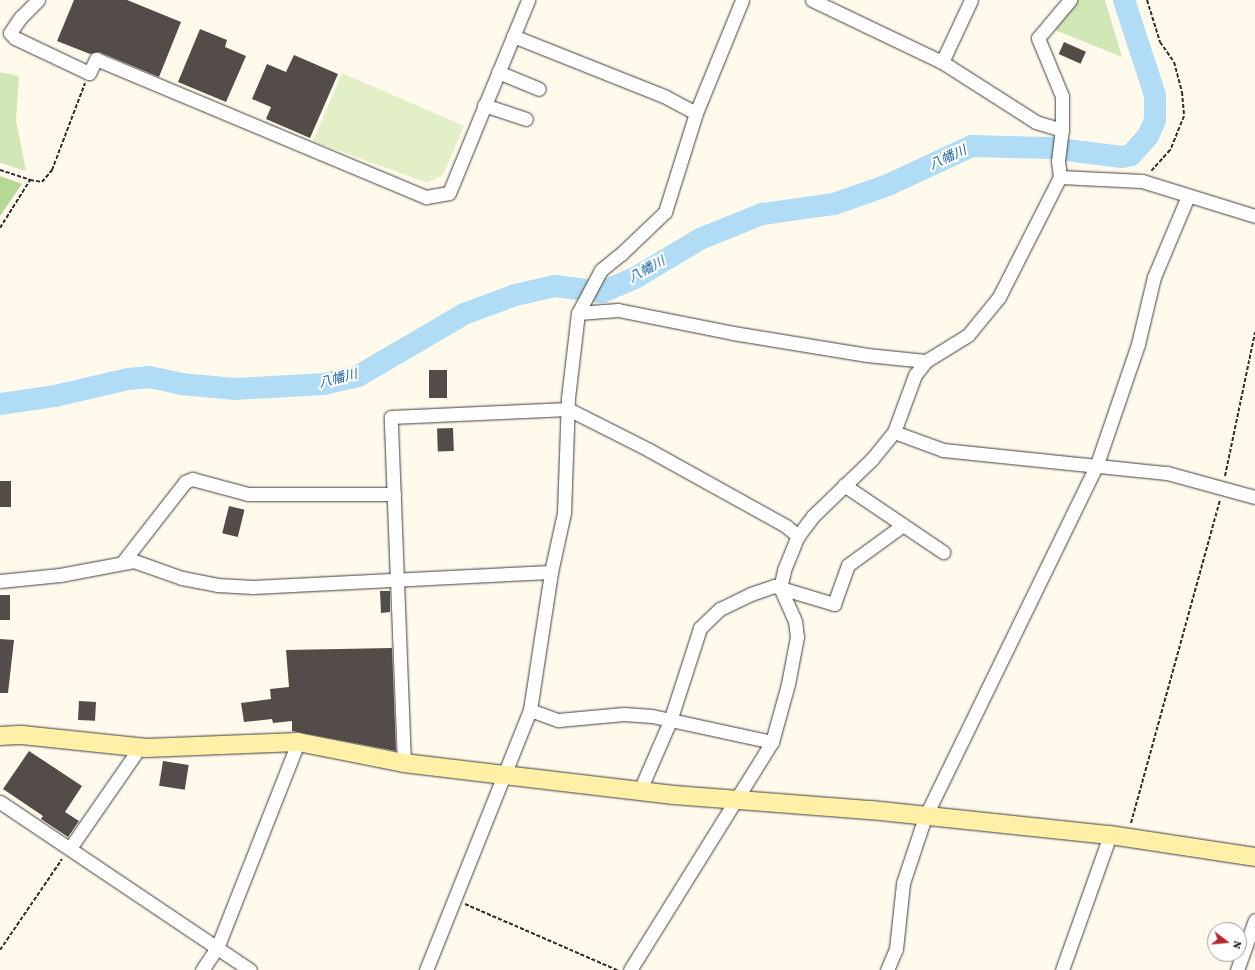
<!DOCTYPE html>
<meta charset="utf-8">
<style>
body{margin:0}
#map{position:relative;width:1255px;height:970px;overflow:hidden;background:#fffaeb;font-family:"Crimson Pro","Noto Sans JP",serif}
div>[style]{position:absolute}
[style*='--x']{left:calc(var(--x)*1px);top:calc(var(--y)*1px);width:calc(var(--w)*1px);rotate:calc(var(--a)*1deg)}
.green>*{inset:0;background:#d1e8b6}
.forest>*{inset:0;background:#b5d895}
.pitch>*{inset:0;background:#e2efc7}
.river>*{height:22px;margin:-11px;padding:0 11px;transform-origin:11px;border-radius:11px;background:#b0ddf5}
.building>*{inset:0;background:#544c48;transform-origin:0 0}
.path>*{height:2px;margin-top:-1px;transform-origin:0;background:repeating-linear-gradient(90deg,#2e2e2e 0 4px,transparent 0 6px)}
.roads{filter:drop-shadow(0 0 1px #3f3f3f) drop-shadow(0 0 1px #3f3f3f)}
.street>*{height:13px;margin:-6.5px;padding:0 6.5px;transform-origin:6.5px;border-radius:6.5px;background:#fff}
.secondary>*{height:18px;margin:-9px;padding:0 9px;transform-origin:9px;border-radius:9px;background:#fef1a7}
span{translate:-50% -50%;white-space:nowrap;text-align:center;line-height:1.15;-webkit-text-stroke:4px #fff;paint-order:stroke}
.water-label{font-size:13px;color:#18659a;font-style:italic}
.north{position:absolute;left:1207px;top:922px;width:40px;height:40px;box-sizing:border-box;background:#fff;border:1px solid #9e9e9e;border-radius:50%;rotate:106deg;font-size:11px;font-weight:700;line-height:16px;text-align:center;color:#0c0c0c}
.north::after{content:'';display:block;margin:auto;width:14px;height:18px;background:#b92732;clip-path:polygon(50% 0,100% 100%,50% 72%,0 100%)}
</style>
<div id="map">
<div class="green">
<i style="clip-path:polygon(1077px 0,1105px 0,1122px 57px,1055px 30px)"></i>
<i style="clip-path:polygon(0 72px,19px 76px,16px 120px,26px 171px,0 163px)"></i>
</div>
<div class="forest">
<i style="clip-path:polygon(0 176px,22px 184px,0 216px)"></i>
</div>
<div class="pitch">
<i style="clip-path:polygon(342px 73px,464px 126px,443px 175px,427px 183px,313px 141px)"></i>
</div>
<div class="river">
<i style="--x:0;--y:404;--w:56;--a:-8.3"></i>
<i style="--x:55;--y:396;--w:75;--a:-13.1"></i>
<i style="--x:128;--y:379;--w:21;--a:-5"></i>
<i style="--x:149;--y:377;--w:33;--a:12"></i>
<i style="--x:181;--y:384;--w:55;--a:5.2"></i>
<i style="--x:236;--y:389;--w:88;--a:-3.3"></i>
<i style="--x:324;--y:384;--w:35;--a:-13"></i>
<i style="--x:358;--y:376;--w:123;--a:-30.3"></i>
<i style="--x:464;--y:314;--w:54;--a:-20.4"></i>
<i style="--x:515;--y:295;--w:41;--a:-12.7"></i>
<i style="--x:555;--y:286;--w:47;--a:7.3"></i>
<i style="--x:602;--y:292;--w:36;--a:-23"></i>
<i style="--x:635;--y:278;--w:76;--a:-31"></i>
<i style="--x:700;--y:239;--w:67;--a:-22"></i>
<i style="--x:762;--y:214;--w:73;--a:-7.9"></i>
<i style="--x:834;--y:204;--w:57;--a:-19.4"></i>
<i style="--x:888;--y:185;--w:93;--a:-24.9"></i>
<i style="--x:972;--y:146;--w:79;--a:1.5"></i>
<i style="--x:1051;--y:148;--w:71;--a:7.3"></i>
<i style="--x:1121;--y:157;--w:10;--a:-11"></i>
<i style="--x:1131;--y:155;--w:25;--a:-48"></i>
<i style="--x:1148;--y:136;--w:17;--a:-66"></i>
<i style="--x:1155;--y:120;--w:25;--a:-90"></i>
<i style="--x:1155;--y:95;--w:100;--a:-108.1"></i>
</div>
<div class="building">
<i style="clip-path:polygon(74px 0,127px 0,181px 22px,159px 77px,99px 52px,90px 54px,57px 41px)"></i>
<i style="clip-path:polygon(200px 29px,227px 40px,225px 47px,246px 56px,226px 102px,178px 82px)"></i>
<i style="left:1064px;top:42px;width:24px;height:13px;rotate:24deg"></i>
<i style="clip-path:polygon(294px 55px,338px 74px,310px 138px,266px 119px,271px 107px,252px 99px,267px 64px,286px 72px)"></i>
<i style="left:429px;top:370px;width:18px;height:28px"></i>
<i style="left:453px;top:428px;width:23px;height:16px;rotate:88deg"></i>
<i style="left:0;top:481px;width:11px;height:26px"></i>
<i style="left:229px;top:506px;width:16px;height:28px;rotate:14deg"></i>
<i style="clip-path:polygon(380px 591px,390px 591px,390px 612px,381px 613px)"></i>
<i style="left:10px;top:595px;width:25px;height:10px;rotate:90deg"></i>
<i style="clip-path:polygon(0 639px,14px 640px,8px 693px,0 693px)"></i>
<i style="clip-path:polygon(392px 648px,396px 751px,292px 731px,292px 721px,273px 723px,272px 719px,244px 722px,241px 703px,271px 699px,270px 689px,289px 687px,286px 650px)"></i>
<i style="left:79px;top:701px;width:17px;height:19px;rotate:3deg"></i>
<i style="clip-path:polygon(29px 751px,82px 786px,65px 812px,79px 821px,68px 837px,41px 819px,43px 816px,3px 789px)"></i>
<i style="left:163px;top:761px;width:26px;height:25px;rotate:9deg"></i>
</div>
<div class="path">
<i style="--x:1147;--y:0;--w:44;--a:72.8"></i>
<i style="--x:1160;--y:42;--w:24;--a:55"></i>
<i style="--x:1174;--y:62;--w:31;--a:75"></i>
<i style="--x:1182;--y:92;--w:24;--a:85"></i>
<i style="--x:1184;--y:116;--w:37;--a:112"></i>
<i style="--x:1170;--y:150;--w:28;--a:132"></i>
<i style="--x:0;--y:170;--w:32;--a:18"></i>
<i style="--x:0;--y:228;--w:57;--a:-58"></i>
<i style="--x:30;--y:180;--w:12;--a:9"></i>
<i style="--x:42;--y:182;--w:16;--a:-50"></i>
<i style="--x:52;--y:170;--w:93;--a:-69.2"></i>
<i style="--x:1225;--y:476;--w:147;--a:-78.2"></i>
<i style="--x:1131;--y:823;--w:336;--a:-74.6"></i>
<i style="--x:465;--y:904;--w:166;--a:23.5"></i>
<i style="--x:0;--y:950;--w:110;--a:-55.7"></i>
</div>
<div class="roads">
<div class="street">
<i style="--x:38;--y:0;--w:25;--a:135"></i>
<i style="--x:20;--y:18;--w:18;--a:124"></i>
<i style="--x:10;--y:33;--w:7;--a:45"></i>
<i style="--x:15;--y:38;--w:82;--a:25.3"></i>
<i style="--x:89;--y:73;--w:16;--a:-63"></i>
<i style="--x:96;--y:59;--w:358;--a:22.7"></i>
<i style="--x:426;--y:197;--w:23;--a:-10"></i>
<i style="--x:449;--y:193;--w:209;--a:-67.7"></i>
<i style="--x:513;--y:36;--w:162;--a:21.7"></i>
<i style="--x:664;--y:96;--w:36;--a:28"></i>
<i style="--x:942;--y:62;--w:68;--a:-64.9"></i>
<i style="--x:498;--y:72;--w:44;--a:22.5"></i>
<i style="--x:484;--y:105;--w:44;--a:18.4"></i>
<i style="--x:1062;--y:130;--w:34;--a:-90"></i>
<i style="--x:1062;--y:96;--w:63;--a:-112.5"></i>
<i style="--x:1038;--y:38;--w:50;--a:-49.9"></i>
<i style="--x:1060;--y:177;--w:82;--a:2.8"></i>
<i style="--x:1142;--y:181;--w:118;--a:17.2"></i>
<i style="--x:578;--y:313;--w:40;--a:-4.3"></i>
<i style="--x:618;--y:310;--w:117;--a:11.3"></i>
<i style="--x:733;--y:333;--w:136;--a:9.3"></i>
<i style="--x:867;--y:355;--w:59;--a:5.8"></i>
<i style="--x:894;--y:432;--w:52;--a:20.2"></i>
<i style="--x:943;--y:450;--w:225;--a:5.9"></i>
<i style="--x:1167;--y:473;--w:91;--a:15.3"></i>
<i style="--x:844;--y:485;--w:120;--a:34.1"></i>
<i style="--x:122;--y:563;--w:103;--a:-52.1"></i>
<i style="--x:185;--y:482;--w:8;--a:-23"></i>
<i style="--x:192;--y:479;--w:58;--a:15"></i>
<i style="--x:248;--y:494;--w:146;--a:0"></i>
<i style="--x:0;--y:581;--w:60;--a:-5.7"></i>
<i style="--x:60;--y:575;--w:75;--a:-10.7"></i>
<i style="--x:134;--y:561;--w:51;--a:19.5"></i>
<i style="--x:182;--y:578;--w:36;--a:11"></i>
<i style="--x:217;--y:585;--w:36;--a:3"></i>
<i style="--x:253;--y:587;--w:298;--a:-2.9"></i>
<i style="--x:530;--y:710;--w:30;--a:20"></i>
<i style="--x:558;--y:720;--w:66;--a:-5.2"></i>
<i style="--x:624;--y:714;--w:28;--a:4"></i>
<i style="--x:652;--y:716;--w:123;--a:12.2"></i>
<i style="--x:404;--y:763;--w:346;--a:-92.2"></i>
<i style="--x:391;--y:417;--w:177;--a:-2.6"></i>
<i style="--x:568;--y:409;--w:91;--a:26.8"></i>
<i style="--x:649;--y:450;--w:157;--a:29"></i>
<i style="--x:786;--y:526;--w:16;--a:40"></i>
<i style="--x:640;--y:790;--w:75;--a:-66.5"></i>
<i style="--x:670;--y:721;--w:98;--a:-72.1"></i>
<i style="--x:700;--y:628;--w:28;--a:-44"></i>
<i style="--x:720;--y:609;--w:34;--a:-26"></i>
<i style="--x:751;--y:594;--w:24;--a:-19"></i>
<i style="--x:774;--y:586;--w:63;--a:16.7"></i>
<i style="--x:834;--y:604;--w:41;--a:-70.3"></i>
<i style="--x:848;--y:565;--w:68;--a:-36"></i>
<i style="--x:0;--y:802;--w:301;--a:33.9"></i>
<i style="--x:70;--y:848;--w:123;--a:-55.3"></i>
<i style="--x:202;--y:970;--w:27;--a:-56"></i>
<i style="--x:217;--y:948;--w:221;--a:-68.5"></i>
<i style="--x:426;--y:970;--w:280;--a:-68.2"></i>
<i style="--x:530;--y:710;--w:140;--a:-81.3"></i>
<i style="--x:551;--y:572;--w:60;--a:-77.6"></i>
<i style="--x:564;--y:513;--w:115;--a:-88"></i>
<i style="--x:568;--y:398;--w:86;--a:-83.3"></i>
<i style="--x:578;--y:313;--w:49;--a:-61.9"></i>
<i style="--x:601;--y:270;--w:26;--a:-39"></i>
<i style="--x:621;--y:254;--w:61;--a:-43.7"></i>
<i style="--x:665;--y:212;--w:104;--a:-72.6"></i>
<i style="--x:696;--y:113;--w:122;--a:-67.8"></i>
<i style="--x:630;--y:970;--w:269;--a:-58.1"></i>
<i style="--x:772;--y:742;--w:60;--a:-74.6"></i>
<i style="--x:788;--y:684;--w:48;--a:-79.2"></i>
<i style="--x:797;--y:637;--w:16;--a:-97"></i>
<i style="--x:795;--y:621;--w:36;--a:-114"></i>
<i style="--x:780;--y:588;--w:18;--a:-77"></i>
<i style="--x:784;--y:570;--w:37;--a:-68"></i>
<i style="--x:798;--y:536;--w:25;--a:-53"></i>
<i style="--x:813;--y:516;--w:82;--a:-44"></i>
<i style="--x:872;--y:459;--w:35;--a:-51"></i>
<i style="--x:894;--y:432;--w:61;--a:-69.8"></i>
<i style="--x:915;--y:375;--w:18;--a:-52"></i>
<i style="--x:926;--y:361;--w:49;--a:-31.8"></i>
<i style="--x:968;--y:335;--w:49;--a:-50.8"></i>
<i style="--x:999;--y:297;--w:135;--a:-63.1"></i>
<i style="--x:1060;--y:177;--w:16;--a:-97"></i>
<i style="--x:1058;--y:161;--w:31;--a:-83"></i>
<i style="--x:1062;--y:130;--w:27;--a:-163"></i>
<i style="--x:1036;--y:122;--w:112;--a:-147.4"></i>
<i style="--x:942;--y:62;--w:144;--a:-154.5"></i>
<i style="--x:887;--y:970;--w:23;--a:-67"></i>
<i style="--x:896;--y:949;--w:66;--a:-83.9"></i>
<i style="--x:903;--y:883;--w:70;--a:-71.6"></i>
<i style="--x:925;--y:817;--w:393;--a:-64"></i>
<i style="--x:1097;--y:464;--w:127;--a:-71.1"></i>
<i style="--x:1138;--y:344;--w:69;--a:-76.6"></i>
<i style="--x:1154;--y:277;--w:88;--a:-67.2"></i>
<i style="--x:1062;--y:970;--w:143;--a:-70.4"></i>
<i style="--x:1237;--y:970;--w:53;--a:-70.2"></i>
</div>
<div class="secondary">
<i style="--x:0;--y:736;--w:22;--a:-3"></i>
<i style="--x:22;--y:735;--w:125;--a:6"></i>
<i style="--x:146;--y:748;--w:152;--a:-2.3"></i>
<i style="--x:298;--y:742;--w:108;--a:11.2"></i>
<i style="--x:404;--y:763;--w:101;--a:6.8"></i>
<i style="--x:504;--y:775;--w:171;--a:6.7"></i>
<i style="--x:674;--y:795;--w:198;--a:4.4"></i>
<i style="--x:871;--y:810;--w:240;--a:6"></i>
<i style="--x:1110;--y:835;--w:147;--a:8.6"></i>
</div>
</div>
<div class="water-label">
<span style="left:948px;top:158px;rotate:-25deg">八幡川</span>
<span style="left:647px;top:270px;rotate:-29deg">八幡川</span>
<span style="left:338px;top:379px;rotate:-14deg">八幡川</span>
</div>
<div class="north">N</div>
</div>
